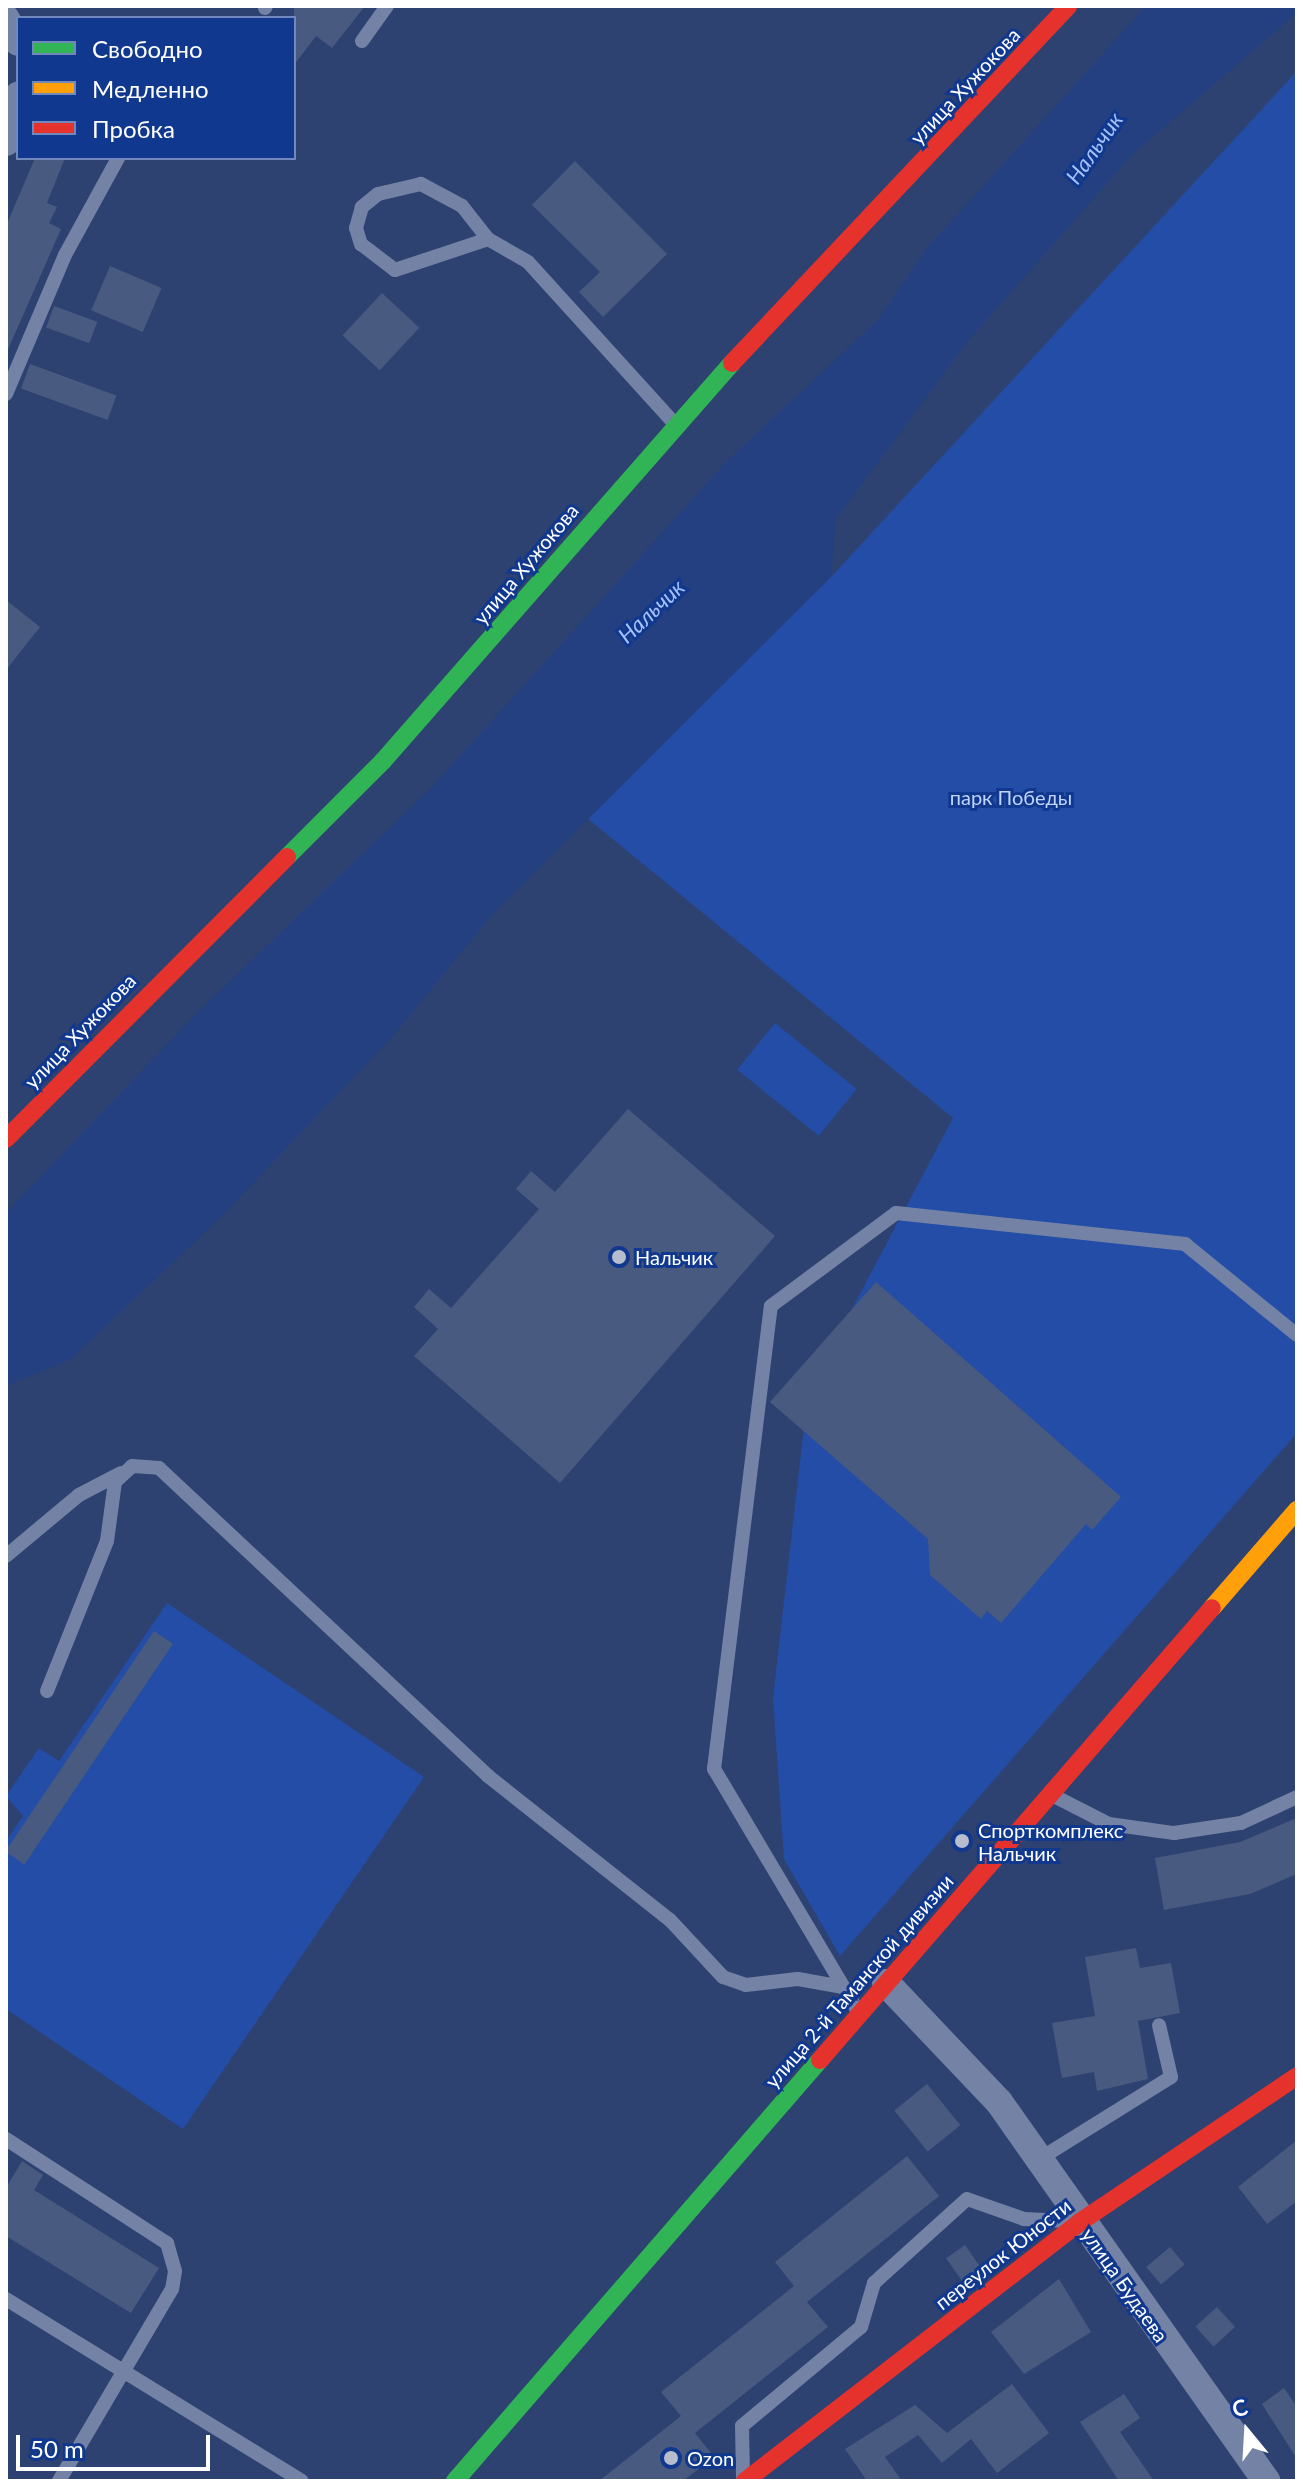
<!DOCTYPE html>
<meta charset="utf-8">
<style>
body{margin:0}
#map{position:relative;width:1303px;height:2487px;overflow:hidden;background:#2d4271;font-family:Lato,sans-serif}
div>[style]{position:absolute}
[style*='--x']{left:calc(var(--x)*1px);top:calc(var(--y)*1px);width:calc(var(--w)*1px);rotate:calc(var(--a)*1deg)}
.green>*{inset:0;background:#234da6;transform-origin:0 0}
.water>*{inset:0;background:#244080}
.building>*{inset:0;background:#485a80;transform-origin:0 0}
.lane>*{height:14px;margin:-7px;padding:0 7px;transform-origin:7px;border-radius:7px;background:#7483a5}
.street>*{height:28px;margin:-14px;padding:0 14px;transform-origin:14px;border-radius:14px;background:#7483a5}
.fast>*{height:18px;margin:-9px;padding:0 9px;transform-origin:9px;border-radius:9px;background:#30b455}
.slow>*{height:18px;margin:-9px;padding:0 9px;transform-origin:9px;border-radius:9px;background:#ff9f0a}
.jam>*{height:18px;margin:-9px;padding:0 9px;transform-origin:9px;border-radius:9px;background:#e5322d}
.dots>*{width:22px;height:22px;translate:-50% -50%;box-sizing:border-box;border:4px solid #10388e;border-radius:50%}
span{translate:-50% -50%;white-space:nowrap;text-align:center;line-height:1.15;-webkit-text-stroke:6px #10388e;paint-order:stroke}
.street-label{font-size:20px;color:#fff}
.park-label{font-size:20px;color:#c0d4fd}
.poi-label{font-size:20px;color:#fff}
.left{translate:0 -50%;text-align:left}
.water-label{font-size:22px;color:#a5c1fa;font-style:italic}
.frame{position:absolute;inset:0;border:8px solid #fff;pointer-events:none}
.legend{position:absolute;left:16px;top:16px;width:280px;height:144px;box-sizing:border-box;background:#10388e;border:2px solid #7088bb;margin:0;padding:10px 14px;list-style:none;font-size:24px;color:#fff}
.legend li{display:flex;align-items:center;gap:16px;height:40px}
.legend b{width:40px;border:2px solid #7088bb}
.north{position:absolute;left:1207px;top:2391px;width:80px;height:80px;-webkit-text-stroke:6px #10388e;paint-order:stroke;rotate:342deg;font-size:22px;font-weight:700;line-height:32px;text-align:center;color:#fff}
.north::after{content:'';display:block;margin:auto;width:28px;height:36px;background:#fff;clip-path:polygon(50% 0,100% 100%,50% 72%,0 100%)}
.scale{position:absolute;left:16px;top:2435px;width:194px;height:36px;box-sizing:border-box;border:4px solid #fff;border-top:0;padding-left:10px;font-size:24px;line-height:28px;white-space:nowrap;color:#fff;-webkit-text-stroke:6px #10388e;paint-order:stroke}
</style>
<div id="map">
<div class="green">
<i style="clip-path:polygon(1297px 71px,1297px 1433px,840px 1956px,784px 1859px,773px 1698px,808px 1392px,953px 1118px,587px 818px,831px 577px)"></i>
<i style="left:775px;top:1023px;width:105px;height:60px;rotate:39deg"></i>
<i style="clip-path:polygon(167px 1603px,424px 1777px,183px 2129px,6px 2009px,6px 1841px,23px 1816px,6px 1796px,39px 1748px,59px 1761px)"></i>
</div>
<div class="water">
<i style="clip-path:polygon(1146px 6px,1297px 6px,1297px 13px,1133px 154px,968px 341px,836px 519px,831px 577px,492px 915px,392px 1037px,221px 1217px,71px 1359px,6px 1386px,6px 1213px,196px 1014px,432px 787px,726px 462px,878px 320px,927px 248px)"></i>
</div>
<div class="building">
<i style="clip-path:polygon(294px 6px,365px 6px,332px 48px,316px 36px,294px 65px)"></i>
<i style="clip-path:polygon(35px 158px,65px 158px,47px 203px,57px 207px,49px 223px,61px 229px,6px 354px,6px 226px)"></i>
<i style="clip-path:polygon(575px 161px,667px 254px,603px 317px,579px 292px,600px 272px,532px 205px)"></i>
<i style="left:110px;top:266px;width:56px;height:48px;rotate:23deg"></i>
<i style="left:382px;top:293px;width:51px;height:58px;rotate:43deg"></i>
<i style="left:54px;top:306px;width:46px;height:23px;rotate:20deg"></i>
<i style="left:30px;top:364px;width:92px;height:26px;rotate:20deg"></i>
<i style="clip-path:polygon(6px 600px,40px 627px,6px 670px)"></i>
<i style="clip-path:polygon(628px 1109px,775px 1236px,560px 1483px,414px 1356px,438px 1329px,414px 1307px,429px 1289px,451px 1308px,539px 1209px,516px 1189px,531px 1171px,555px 1192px)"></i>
<i style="clip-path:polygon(876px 1282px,1121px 1497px,1092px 1530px,1086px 1524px,1001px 1623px,987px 1611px,981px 1619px,930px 1575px,928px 1539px,770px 1402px)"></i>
<i style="left:154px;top:1631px;width:23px;height:266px;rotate:34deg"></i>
<i style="clip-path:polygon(1297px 1818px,1297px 1874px,1250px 1894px,1164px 1910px,1155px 1858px,1240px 1842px)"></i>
<i style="clip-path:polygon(1136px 1948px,1140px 1968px,1171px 1963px,1180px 2013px,1138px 2021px,1148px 2079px,1097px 2091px,1094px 2072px,1062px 2078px,1052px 2023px,1095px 2016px,1085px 1957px)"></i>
<i style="left:927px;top:2084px;width:53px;height:42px;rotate:51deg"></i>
<i style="clip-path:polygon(1297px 2140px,1297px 2201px,1267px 2224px,1238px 2187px)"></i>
<i style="clip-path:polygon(907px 2156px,939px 2196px,807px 2302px,828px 2327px,695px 2433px,714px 2457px,683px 2481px,599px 2481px,681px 2416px,661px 2392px,794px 2286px,775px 2262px)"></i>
<i style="clip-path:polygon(22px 2161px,43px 2175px,34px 2190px,159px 2268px,131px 2313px,6px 2236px,6px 2188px)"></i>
<i style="left:965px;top:2245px;width:29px;height:23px;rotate:55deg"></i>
<i style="left:1170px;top:2247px;width:23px;height:31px;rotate:50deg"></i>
<i style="clip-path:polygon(1059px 2279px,1091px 2332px,1024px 2374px,991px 2332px)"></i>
<i style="left:1217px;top:2307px;width:27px;height:29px;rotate:48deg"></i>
<i style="clip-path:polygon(1012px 2384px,1049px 2433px,997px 2473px,971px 2439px,942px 2463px,918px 2435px,885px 2457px,902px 2481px,867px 2481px,845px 2449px,915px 2405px,947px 2433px)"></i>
<i style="clip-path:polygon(1284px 2388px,1297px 2407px,1297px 2459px,1262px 2404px)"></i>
<i style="clip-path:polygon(1124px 2394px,1140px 2418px,1120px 2432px,1154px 2481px,1119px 2481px,1080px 2422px)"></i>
</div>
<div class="lane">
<i style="--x:265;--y:8;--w:2;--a:-63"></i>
<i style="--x:362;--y:41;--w:43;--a:-54.5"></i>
<i style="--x:488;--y:239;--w:42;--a:-128.2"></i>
<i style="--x:462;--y:206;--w:47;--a:-151.8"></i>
<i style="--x:421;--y:184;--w:44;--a:166.9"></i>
<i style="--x:378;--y:194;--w:21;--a:141"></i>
<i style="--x:362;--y:207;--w:22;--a:106"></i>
<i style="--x:356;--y:228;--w:17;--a:73"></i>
<i style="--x:361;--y:244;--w:43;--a:37.4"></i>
<i style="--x:395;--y:270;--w:98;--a:-18.4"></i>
<i style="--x:488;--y:239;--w:46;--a:29.9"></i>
<i style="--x:528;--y:262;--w:216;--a:47.8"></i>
<i style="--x:6;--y:394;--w:151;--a:-67"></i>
<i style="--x:65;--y:255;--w:111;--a:-61.3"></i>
<i style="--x:6;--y:1556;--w:95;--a:-39.9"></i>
<i style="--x:79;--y:1495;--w:47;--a:-27.6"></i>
<i style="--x:47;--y:1691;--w:162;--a:-68.2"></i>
<i style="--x:107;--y:1541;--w:60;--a:-82.3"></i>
<i style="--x:115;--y:1482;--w:23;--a:-43"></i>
<i style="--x:132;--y:1466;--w:27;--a:4"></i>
<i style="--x:159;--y:1468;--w:451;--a:43.1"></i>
<i style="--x:488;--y:1776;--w:232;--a:38.4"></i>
<i style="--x:670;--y:1920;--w:78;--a:47.1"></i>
<i style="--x:723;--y:1977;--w:24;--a:19"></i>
<i style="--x:746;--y:1985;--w:52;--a:-6.6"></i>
<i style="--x:798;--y:1979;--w:46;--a:10.1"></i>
<i style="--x:1054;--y:1796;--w:62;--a:27"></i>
<i style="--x:1109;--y:1824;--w:66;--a:7.9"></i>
<i style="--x:1174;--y:1833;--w:68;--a:-8.5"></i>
<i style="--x:1241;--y:1823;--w:62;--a:-24.9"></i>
<i style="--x:859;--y:2013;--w:284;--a:-120.7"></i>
<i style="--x:714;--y:1769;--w:466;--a:-83"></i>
<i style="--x:771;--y:1306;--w:156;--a:-36.6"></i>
<i style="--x:896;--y:1213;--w:291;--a:6.1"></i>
<i style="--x:1185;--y:1244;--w:144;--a:39.1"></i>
<i style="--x:6;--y:2139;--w:192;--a:32.9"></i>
<i style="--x:167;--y:2243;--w:29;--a:74"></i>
<i style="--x:175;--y:2271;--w:18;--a:99"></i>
<i style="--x:172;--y:2289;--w:223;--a:120.5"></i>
<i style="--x:1041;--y:2158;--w:153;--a:-31.9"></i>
<i style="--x:1171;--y:2077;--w:53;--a:-103"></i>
<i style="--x:6;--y:2299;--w:347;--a:31.6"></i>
<i style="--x:743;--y:2477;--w:51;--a:-91.1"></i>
<i style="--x:742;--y:2426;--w:155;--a:-39.8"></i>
<i style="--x:861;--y:2327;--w:46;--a:-73.5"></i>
<i style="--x:874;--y:2283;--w:125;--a:-42.1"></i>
<i style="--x:967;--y:2199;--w:60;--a:19.3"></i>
<i style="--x:1024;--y:2219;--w:43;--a:2.7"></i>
</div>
<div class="street">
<i style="--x:6;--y:19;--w:26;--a:62"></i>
<i style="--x:6;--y:142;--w:48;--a:-75.4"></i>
<i style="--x:886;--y:1983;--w:164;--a:46.5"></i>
<i style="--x:999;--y:2102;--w:464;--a:54.8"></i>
</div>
<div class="fast">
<i style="--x:287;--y:857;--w:136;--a:-45"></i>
<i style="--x:383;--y:761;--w:529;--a:-48.75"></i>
<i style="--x:455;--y:2481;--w:557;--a:-49.08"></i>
</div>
<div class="slow">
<i style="--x:1212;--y:1608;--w:130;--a:-49.1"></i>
</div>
<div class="jam">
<i style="--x:732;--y:363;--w:490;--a:-46.7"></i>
<i style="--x:6;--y:1139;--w:398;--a:-45.1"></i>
<i style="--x:820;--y:2060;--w:598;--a:-49.07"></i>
<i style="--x:745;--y:2481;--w:423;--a:-37.7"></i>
<i style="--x:1080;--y:2222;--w:262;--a:-33.9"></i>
</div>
<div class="dots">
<i style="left:619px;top:1257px;background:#b6bdcd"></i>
<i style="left:962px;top:1841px;background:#b6bdcd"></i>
<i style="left:671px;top:2458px;background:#b6bdcd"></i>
</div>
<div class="street-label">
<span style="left:965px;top:86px;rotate:-47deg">улица Хужокова</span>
<span style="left:526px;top:564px;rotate:-50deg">улица Хужокова</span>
<span style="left:80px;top:1031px;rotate:-46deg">улица Хужокова</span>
<span style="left:859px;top:1981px;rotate:-49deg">улица 2-й Таманской дивизии</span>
<span style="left:1003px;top:2254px;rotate:-38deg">переулок Юности</span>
<span style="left:1125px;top:2285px;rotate:55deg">улица Будаева</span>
</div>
<div class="park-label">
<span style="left:1011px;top:797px">парк Победы</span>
</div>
<div class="poi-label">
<span class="left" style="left:635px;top:1257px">Нальчик</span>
<span class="left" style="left:978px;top:1842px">Спорткомплекс<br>Нальчик</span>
<span class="left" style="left:687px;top:2458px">Ozon</span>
</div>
<div class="water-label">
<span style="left:1094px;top:148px;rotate:-55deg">Нальчик</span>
<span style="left:651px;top:611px;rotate:-43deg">Нальчик</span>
</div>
<div class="frame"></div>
<ul class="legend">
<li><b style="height:10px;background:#30b455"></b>Свободно</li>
<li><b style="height:10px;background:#ff9f0a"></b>Медленно</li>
<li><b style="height:10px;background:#e5322d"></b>Пробка</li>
</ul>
<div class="north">С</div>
<div class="scale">50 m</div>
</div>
